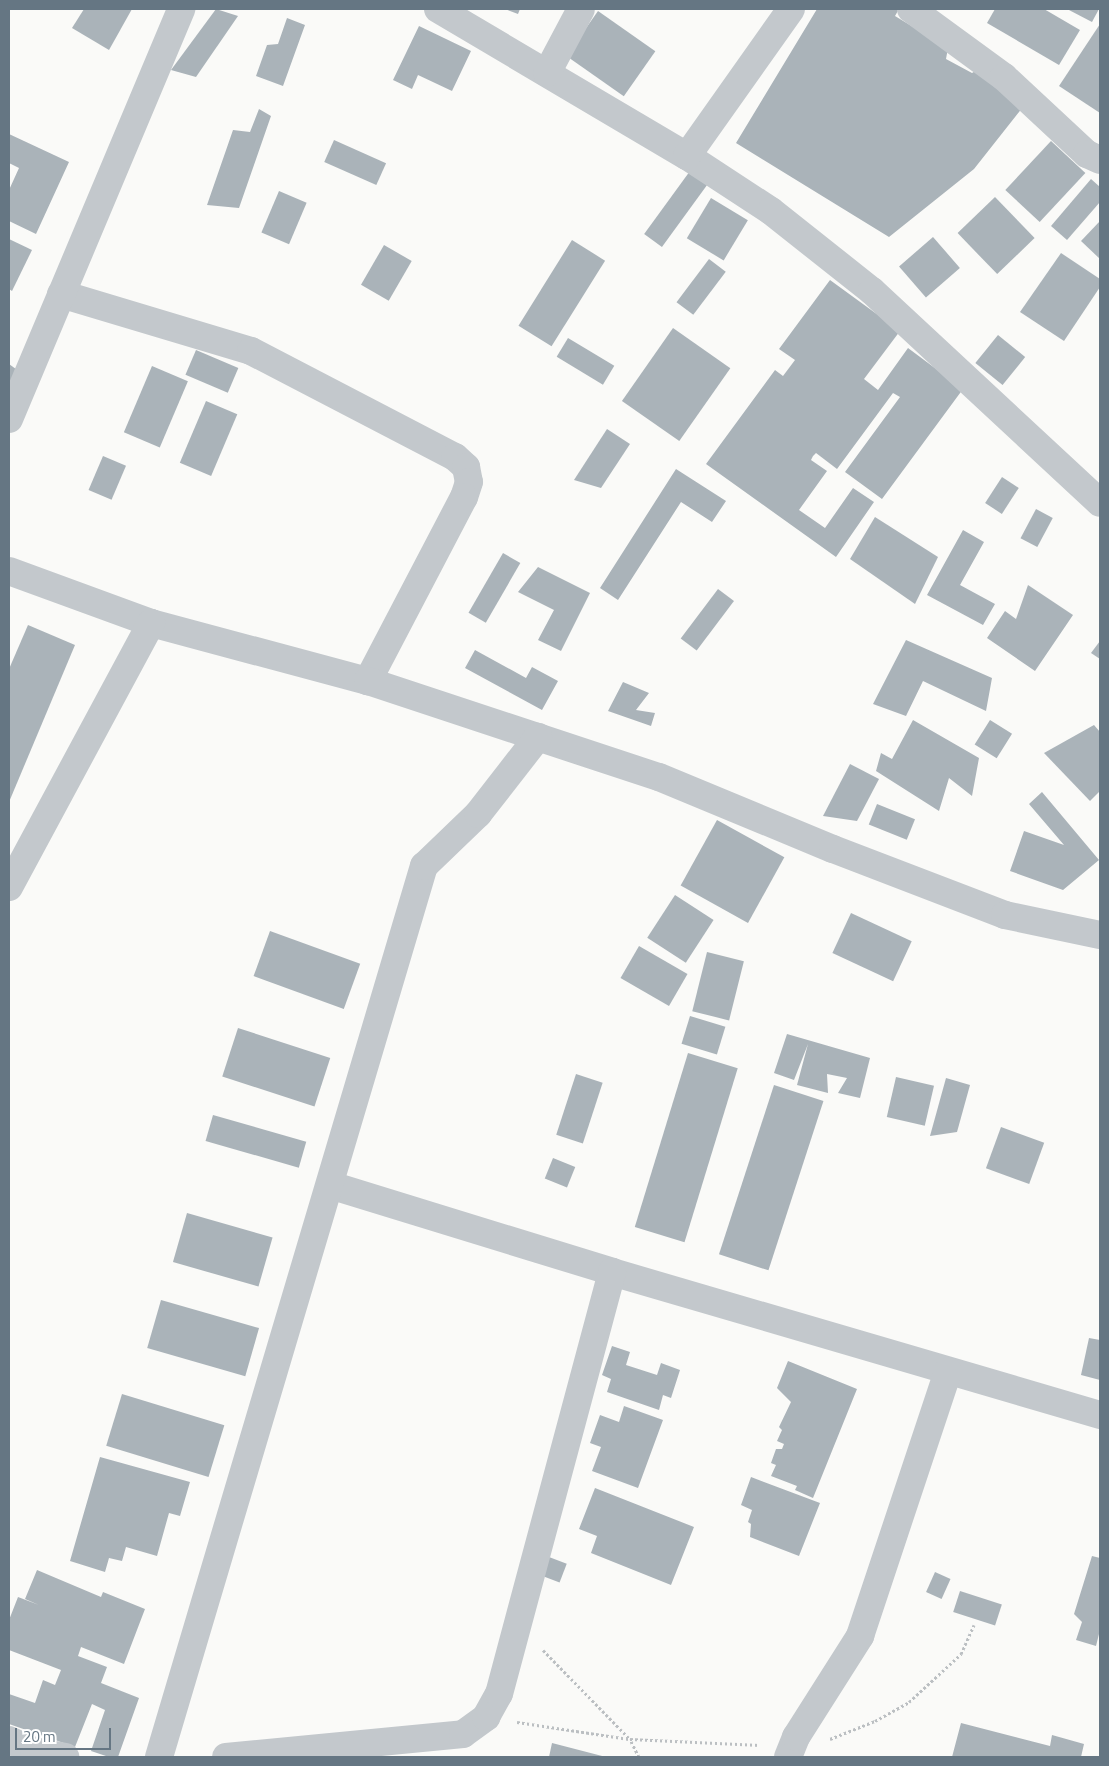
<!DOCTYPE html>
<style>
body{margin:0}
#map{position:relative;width:1109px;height:1766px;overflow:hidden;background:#fafaf8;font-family:"Titillium Web",sans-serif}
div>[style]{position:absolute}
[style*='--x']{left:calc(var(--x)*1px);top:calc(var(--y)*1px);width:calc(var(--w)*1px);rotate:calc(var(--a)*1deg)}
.building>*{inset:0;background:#aab3b9;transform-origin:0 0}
.path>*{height:3px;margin-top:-1.5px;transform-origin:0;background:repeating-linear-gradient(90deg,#bbbfc2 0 2.5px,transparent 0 5px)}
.street>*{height:28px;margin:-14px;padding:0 14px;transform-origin:14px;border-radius:14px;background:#c3c8cc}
span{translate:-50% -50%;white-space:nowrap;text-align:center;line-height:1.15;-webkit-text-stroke:5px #fff;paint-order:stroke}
.frame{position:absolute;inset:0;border:10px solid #657683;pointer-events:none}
.scale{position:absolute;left:15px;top:1728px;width:96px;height:22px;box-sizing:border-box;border:2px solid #657683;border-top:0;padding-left:6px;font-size:15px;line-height:18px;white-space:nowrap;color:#657683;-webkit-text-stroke:4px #fff;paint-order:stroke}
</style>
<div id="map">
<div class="building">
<i style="clip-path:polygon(84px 9px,132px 9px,109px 50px,72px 28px)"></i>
<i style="clip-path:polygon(216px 9px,238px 16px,196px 77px,171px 70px)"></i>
<i style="clip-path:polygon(505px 9px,520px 9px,518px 14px)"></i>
<i style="clip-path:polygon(817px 9px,899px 9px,895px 16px,948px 48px,946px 59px,972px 73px,977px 70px,1023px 107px,974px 169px,889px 237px,736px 143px)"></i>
<i style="clip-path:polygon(995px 9px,1044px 9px,1080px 30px,1059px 65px,987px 23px)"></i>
<i style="clip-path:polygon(1067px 9px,1099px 9px,1092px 22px)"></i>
<i style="left:598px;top:11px;width:70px;height:55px;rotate:35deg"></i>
<i style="clip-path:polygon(287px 18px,305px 25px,283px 86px,256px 76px,267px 45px,278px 44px)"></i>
<i style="clip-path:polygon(1100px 24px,1100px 113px,1059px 86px)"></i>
<i style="clip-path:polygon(419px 26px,471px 51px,452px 91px,418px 75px,412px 89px,393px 80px)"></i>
<i style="clip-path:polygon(259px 109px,271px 116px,239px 208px,207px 205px,233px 130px,250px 132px)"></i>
<i style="clip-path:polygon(9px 134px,69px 162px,36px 234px,9px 221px,9px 190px,19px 168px,9px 163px)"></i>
<i style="left:334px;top:140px;width:57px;height:24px;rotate:24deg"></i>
<i style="left:1051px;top:141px;width:47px;height:67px;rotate:43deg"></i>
<i style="left:690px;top:171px;width:22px;height:78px;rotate:36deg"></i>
<i style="clip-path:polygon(1091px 179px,1100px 187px,1100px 202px,1067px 240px,1051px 226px)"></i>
<i style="left:279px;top:191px;width:30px;height:45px;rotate:23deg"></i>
<i style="left:995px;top:197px;width:57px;height:52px;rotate:46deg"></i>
<i style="left:711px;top:198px;width:43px;height:47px;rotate:31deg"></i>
<i style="clip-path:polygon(1100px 221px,1100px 259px,1081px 241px)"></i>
<i style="left:933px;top:237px;width:41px;height:45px;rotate:49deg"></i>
<i style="clip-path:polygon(9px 239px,32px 250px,12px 291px,9px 289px)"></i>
<i style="left:572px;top:240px;width:39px;height:101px;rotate:32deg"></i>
<i style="left:384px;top:245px;width:32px;height:46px;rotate:30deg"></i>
<i style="clip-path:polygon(1061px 253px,1100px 279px,1100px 287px,1064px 341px,1020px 312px)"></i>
<i style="left:709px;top:259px;width:21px;height:54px;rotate:37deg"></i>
<i style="clip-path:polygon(830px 280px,900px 331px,864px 379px,878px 390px,908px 348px,963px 389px,882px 499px,845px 472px,900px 397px,893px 393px,837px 469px,816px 453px,813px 456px,811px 460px,827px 471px,799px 510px,825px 528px,853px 488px,874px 502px,836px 557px,706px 464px,775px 370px,783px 376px,795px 360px,779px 349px)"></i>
<i style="left:673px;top:328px;width:70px;height:89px;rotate:35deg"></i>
<i style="left:998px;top:335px;width:35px;height:36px;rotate:39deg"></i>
<i style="left:568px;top:338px;width:54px;height:22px;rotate:31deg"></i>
<i style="left:196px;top:350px;width:46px;height:27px;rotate:23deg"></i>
<i style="clip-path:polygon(9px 364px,20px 372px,9px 389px)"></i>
<i style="left:152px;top:366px;width:39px;height:72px;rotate:23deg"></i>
<i style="left:206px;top:401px;width:34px;height:67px;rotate:23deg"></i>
<i style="clip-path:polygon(607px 429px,630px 444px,601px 488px,574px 480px)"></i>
<i style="left:103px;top:456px;width:25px;height:37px;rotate:23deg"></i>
<i style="clip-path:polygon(676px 469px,726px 501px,712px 522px,681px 502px,618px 600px,600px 588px)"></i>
<i style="left:1002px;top:477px;width:20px;height:31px;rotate:33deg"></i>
<i style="left:1036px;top:509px;width:19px;height:33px;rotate:28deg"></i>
<i style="clip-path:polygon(875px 517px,938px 557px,915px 604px,850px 559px)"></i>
<i style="clip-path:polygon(963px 530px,984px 542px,960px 585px,995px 604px,983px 625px,927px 595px)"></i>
<i style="left:503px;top:553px;width:20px;height:69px;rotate:30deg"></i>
<i style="clip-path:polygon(538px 567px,590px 593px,561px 651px,538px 640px,554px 610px,518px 592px)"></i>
<i style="clip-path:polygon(1028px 585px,1073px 615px,1035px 671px,987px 638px,1005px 611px,1016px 619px)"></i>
<i style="left:718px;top:589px;width:20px;height:62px;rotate:37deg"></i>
<i style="clip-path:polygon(28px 625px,75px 645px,9px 802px,9px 669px)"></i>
<i style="clip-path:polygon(906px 640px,992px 678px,986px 711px,923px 681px,906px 716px,873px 704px)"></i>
<i style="clip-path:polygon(1100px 641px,1100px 659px,1091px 653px)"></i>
<i style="clip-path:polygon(475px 650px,526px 678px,532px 667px,558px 681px,542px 710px,465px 668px)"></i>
<i style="clip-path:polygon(623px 682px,649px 693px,636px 710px,655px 713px,651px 726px,608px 711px)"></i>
<i style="clip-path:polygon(913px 720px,979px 758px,972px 796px,949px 778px,939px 811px,876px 771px,881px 753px,892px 759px)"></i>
<i style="left:990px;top:720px;width:26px;height:29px;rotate:32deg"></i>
<i style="clip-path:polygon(1094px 725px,1100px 732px,1100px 791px,1090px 801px,1044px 753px)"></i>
<i style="clip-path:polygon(850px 764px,879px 779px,857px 821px,823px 816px)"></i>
<i style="clip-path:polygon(1042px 792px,1099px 860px,1063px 890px,1010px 871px,1024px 831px,1064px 845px,1029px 804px)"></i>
<i style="left:877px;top:804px;width:41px;height:22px;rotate:22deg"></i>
<i style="left:717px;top:820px;width:77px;height:75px;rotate:29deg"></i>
<i style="left:675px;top:895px;width:46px;height:51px;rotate:33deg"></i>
<i style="left:851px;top:913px;width:67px;height:44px;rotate:25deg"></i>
<i style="left:270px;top:931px;width:96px;height:48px;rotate:20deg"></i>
<i style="left:639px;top:946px;width:56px;height:37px;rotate:30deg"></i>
<i style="left:707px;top:952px;width:38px;height:61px;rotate:14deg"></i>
<i style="left:690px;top:1016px;width:37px;height:29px;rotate:17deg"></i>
<i style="left:238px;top:1028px;width:97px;height:51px;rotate:18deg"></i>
<i style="clip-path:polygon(787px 1034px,870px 1058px,860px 1098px,838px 1093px,847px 1078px,827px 1074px,828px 1093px,797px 1085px,808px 1044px,794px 1080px,774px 1073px)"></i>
<i style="left:688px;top:1053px;width:52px;height:182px;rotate:17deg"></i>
<i style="left:576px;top:1074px;width:28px;height:64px;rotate:18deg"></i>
<i style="left:896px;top:1077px;width:39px;height:41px;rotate:13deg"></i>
<i style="clip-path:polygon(946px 1078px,970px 1085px,957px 1132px,930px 1136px)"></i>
<i style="left:774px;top:1085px;width:52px;height:178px;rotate:18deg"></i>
<i style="left:213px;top:1115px;width:97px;height:27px;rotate:16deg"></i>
<i style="left:1001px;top:1127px;width:46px;height:44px;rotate:20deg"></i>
<i style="left:553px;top:1158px;width:24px;height:22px;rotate:22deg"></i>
<i style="left:187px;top:1213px;width:89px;height:51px;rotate:16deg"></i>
<i style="left:161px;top:1300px;width:102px;height:50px;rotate:16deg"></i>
<i style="clip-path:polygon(1089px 1338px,1100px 1340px,1100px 1380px,1081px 1375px)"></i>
<i style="clip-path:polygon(612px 1346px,630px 1352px,626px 1365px,657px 1375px,661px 1363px,680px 1370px,671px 1398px,663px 1395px,659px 1410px,607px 1392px,611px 1379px,602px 1375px)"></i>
<i style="clip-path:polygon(788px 1361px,857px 1389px,813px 1498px,795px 1490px,797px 1486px,771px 1476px,776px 1465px,771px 1463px,776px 1449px,782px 1449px,784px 1444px,777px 1441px,782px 1430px,779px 1427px,791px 1402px,777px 1388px)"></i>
<i style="left:122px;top:1394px;width:107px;height:54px;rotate:17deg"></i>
<i style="clip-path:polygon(624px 1406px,663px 1420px,638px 1488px,592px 1471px,601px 1447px,590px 1443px,600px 1415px,619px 1422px)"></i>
<i style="clip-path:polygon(100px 1457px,190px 1482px,180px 1516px,169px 1513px,157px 1556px,126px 1547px,122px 1561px,109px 1558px,105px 1572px,70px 1561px)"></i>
<i style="clip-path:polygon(751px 1477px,820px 1503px,799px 1556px,750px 1537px,751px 1524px,748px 1522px,752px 1510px,741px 1505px)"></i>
<i style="clip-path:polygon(595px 1488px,694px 1527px,671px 1585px,591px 1553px,597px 1536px,579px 1529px)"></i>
<i style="clip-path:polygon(1092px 1556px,1100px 1558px,1100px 1630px,1096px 1646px,1076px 1640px,1082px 1622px,1074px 1614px)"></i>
<i style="left:549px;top:1557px;width:19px;height:20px;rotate:21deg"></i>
<i style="clip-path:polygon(37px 1570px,101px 1597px,103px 1592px,145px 1609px,124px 1664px,81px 1647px,78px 1656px,107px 1667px,101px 1683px,139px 1698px,118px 1757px,109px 1757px,91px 1751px,105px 1710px,92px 1704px,75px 1747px,9px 1724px,9px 1694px,35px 1703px,43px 1680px,55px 1685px,61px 1670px,9px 1650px,9px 1620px,18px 1597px,39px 1605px,25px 1599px)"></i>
<i style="left:935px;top:1572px;width:17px;height:22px;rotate:24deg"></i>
<i style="left:960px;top:1591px;width:44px;height:22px;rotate:18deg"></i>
<i style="clip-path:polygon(961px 1723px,1050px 1746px,1052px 1735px,1084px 1744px,1081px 1757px,952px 1757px)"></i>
<i style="clip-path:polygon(552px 1743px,606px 1757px,549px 1757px)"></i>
</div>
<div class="path">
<i style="--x:543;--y:1650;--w:124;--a:45.7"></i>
<i style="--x:517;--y:1722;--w:113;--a:8.6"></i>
<i style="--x:830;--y:1739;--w:48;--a:-21.8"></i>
<i style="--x:875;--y:1721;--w:39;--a:-29"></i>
<i style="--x:909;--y:1702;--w:71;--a:-42.7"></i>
<i style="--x:961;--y:1654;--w:32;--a:-66"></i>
<i style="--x:639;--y:1757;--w:20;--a:-117"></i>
<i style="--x:630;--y:1739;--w:130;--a:2.6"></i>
</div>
<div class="street">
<i style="--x:438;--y:9;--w:289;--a:30.6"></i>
<i style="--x:687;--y:156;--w:100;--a:33.2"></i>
<i style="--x:771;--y:211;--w:129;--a:38.4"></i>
<i style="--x:872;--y:291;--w:311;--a:42.9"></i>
<i style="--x:911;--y:9;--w:115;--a:36.2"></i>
<i style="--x:1004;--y:77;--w:113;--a:42.9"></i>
<i style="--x:1087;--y:154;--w:14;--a:25"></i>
<i style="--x:547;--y:73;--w:72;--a:-62"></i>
<i style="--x:687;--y:156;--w:180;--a:-54.7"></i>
<i style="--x:61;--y:294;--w:198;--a:16.7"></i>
<i style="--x:251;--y:351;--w:230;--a:27.5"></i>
<i style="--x:455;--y:457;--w:15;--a:42"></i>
<i style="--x:466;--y:467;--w:15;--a:79"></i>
<i style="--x:469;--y:482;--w:16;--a:108"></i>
<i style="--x:464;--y:497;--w:208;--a:117.6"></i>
<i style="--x:9;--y:419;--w:445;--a:-67.2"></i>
<i style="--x:9;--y:571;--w:151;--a:20.1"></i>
<i style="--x:151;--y:623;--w:225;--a:15"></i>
<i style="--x:368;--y:681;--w:306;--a:18.3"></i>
<i style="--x:659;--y:777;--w:188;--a:22.5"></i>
<i style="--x:833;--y:849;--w:184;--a:21"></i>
<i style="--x:1005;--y:915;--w:97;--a:11.9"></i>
<i style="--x:9;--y:887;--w:300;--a:-61.7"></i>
<i style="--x:330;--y:1185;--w:295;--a:17.1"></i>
<i style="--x:612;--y:1272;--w:509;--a:16.33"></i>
<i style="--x:9;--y:1740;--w:27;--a:24"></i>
<i style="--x:34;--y:1751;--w:32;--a:11"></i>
<i style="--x:159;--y:1757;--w:930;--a:-73.44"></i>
<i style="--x:424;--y:866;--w:75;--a:-43.9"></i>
<i style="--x:478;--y:814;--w:98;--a:-52.1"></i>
<i style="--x:226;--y:1757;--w:238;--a:-5.5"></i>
<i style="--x:463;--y:1734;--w:29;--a:-36"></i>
<i style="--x:486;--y:1717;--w:26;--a:-61"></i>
<i style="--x:499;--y:1694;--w:437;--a:-75"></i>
<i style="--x:788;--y:1757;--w:22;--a:-68"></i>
<i style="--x:796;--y:1737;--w:120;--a:-57.6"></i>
<i style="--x:860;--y:1636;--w:279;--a:-71.6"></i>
</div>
<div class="frame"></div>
<div class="scale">20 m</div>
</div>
